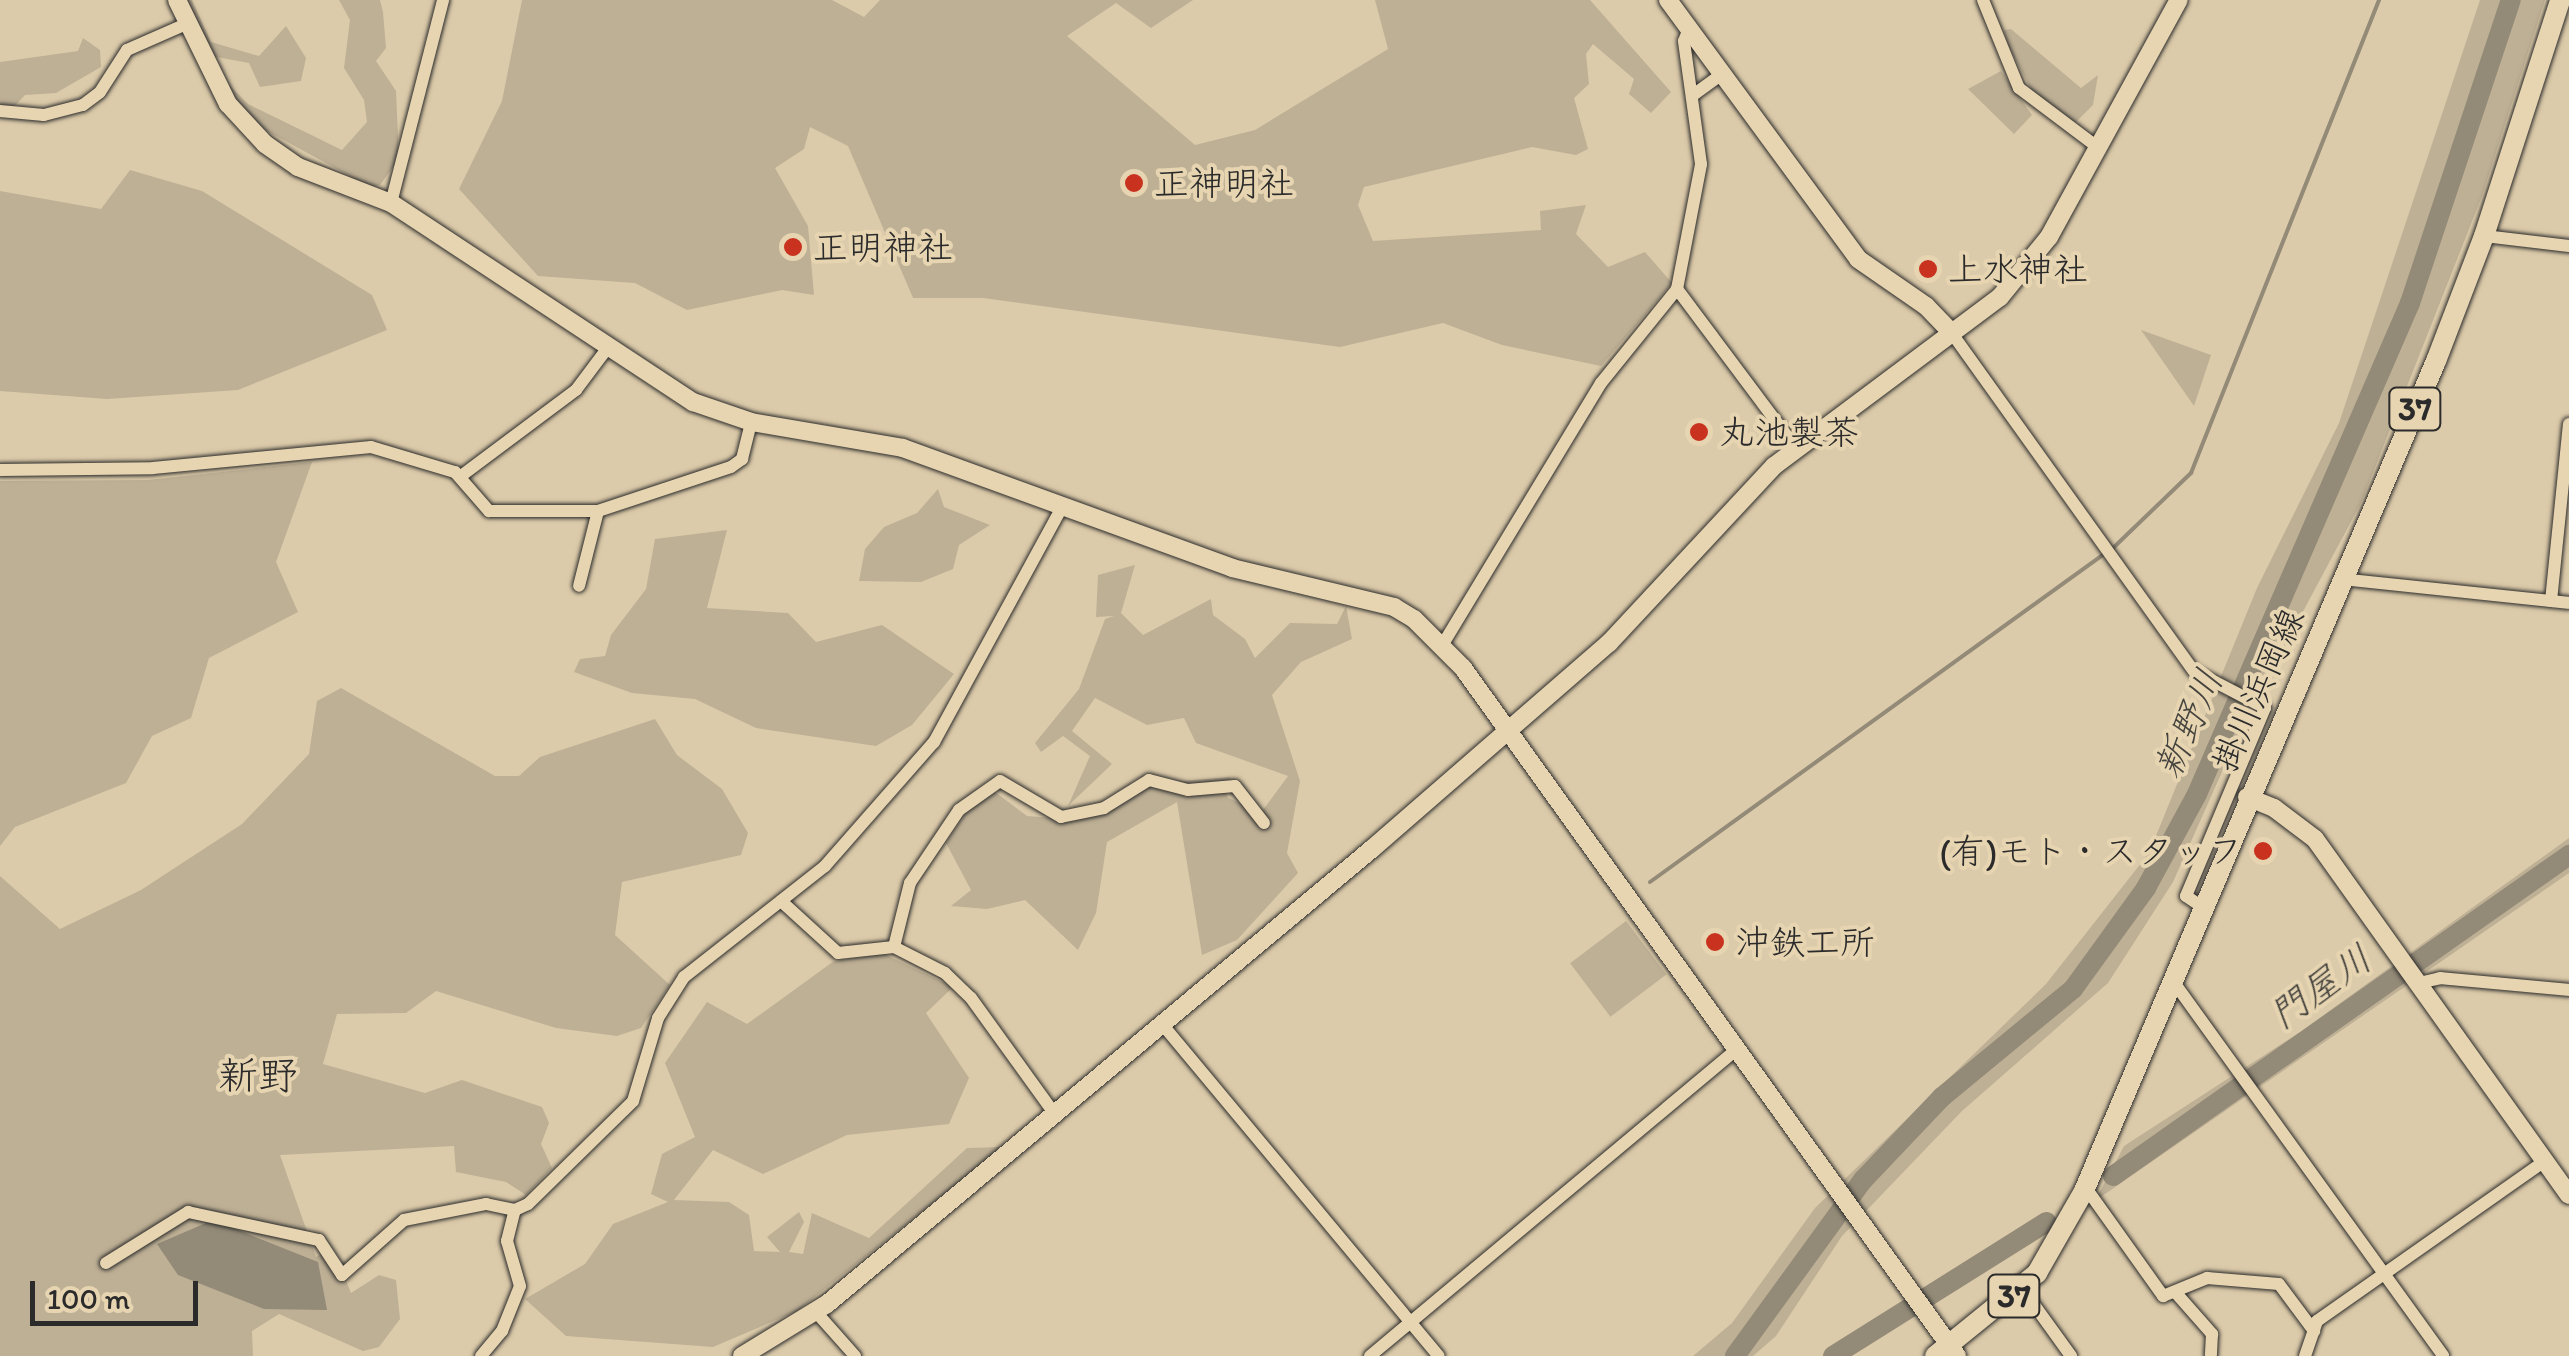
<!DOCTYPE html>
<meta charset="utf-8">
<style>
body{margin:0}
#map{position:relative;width:2569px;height:1356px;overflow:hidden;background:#dccbaa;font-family:Itim,"Klee One",sans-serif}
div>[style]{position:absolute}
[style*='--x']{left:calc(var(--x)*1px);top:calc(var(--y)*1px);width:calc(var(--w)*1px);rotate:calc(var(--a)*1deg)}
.green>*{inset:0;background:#beb095;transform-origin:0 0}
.water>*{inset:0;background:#938a77}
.stream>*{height:4px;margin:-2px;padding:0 2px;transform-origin:2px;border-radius:2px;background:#938a77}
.river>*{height:20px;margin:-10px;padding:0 10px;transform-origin:10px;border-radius:10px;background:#938a77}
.roads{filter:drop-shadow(0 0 2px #2b2b2b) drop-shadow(0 0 2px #2b2b2b)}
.street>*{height:12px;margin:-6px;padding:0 6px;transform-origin:6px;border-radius:6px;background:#e7d5b2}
.secondary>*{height:18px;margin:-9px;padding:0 9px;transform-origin:9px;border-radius:9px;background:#e7d5b2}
.primary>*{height:20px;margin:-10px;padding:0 10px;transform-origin:10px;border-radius:10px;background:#e7d5b2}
.dots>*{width:28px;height:28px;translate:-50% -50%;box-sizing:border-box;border:5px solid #e7d5b2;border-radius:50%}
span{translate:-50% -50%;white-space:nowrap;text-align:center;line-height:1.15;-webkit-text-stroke:8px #e7d5b2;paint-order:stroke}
.shield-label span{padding:2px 8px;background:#e7d5b2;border:2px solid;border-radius:8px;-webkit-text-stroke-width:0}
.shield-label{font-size:32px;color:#2b2b2b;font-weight:700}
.poi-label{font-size:35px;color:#2b2b2b}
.left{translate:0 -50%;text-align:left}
.right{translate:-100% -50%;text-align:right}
.street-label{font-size:35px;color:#2b2b2b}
.water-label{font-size:38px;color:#45433e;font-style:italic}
.quarter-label{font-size:40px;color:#2b2b2b}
.scale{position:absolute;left:30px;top:1281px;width:168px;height:45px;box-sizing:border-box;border:5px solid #2b2b2b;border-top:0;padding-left:12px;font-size:30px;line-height:35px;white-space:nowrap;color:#2b2b2b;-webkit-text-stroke:8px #e7d5b2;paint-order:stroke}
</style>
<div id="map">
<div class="green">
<i style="clip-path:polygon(182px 0,192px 0,211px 42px,259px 56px,286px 26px,306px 58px,301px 81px,260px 87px,249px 63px,211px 56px)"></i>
<i style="clip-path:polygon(339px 0,380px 0,383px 12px,386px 48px,376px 61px,396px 91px,399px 159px,380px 185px,370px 187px,256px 125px,212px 67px,248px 104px,342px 150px,367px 122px,364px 100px,344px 68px,350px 20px)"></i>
<i style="clip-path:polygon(522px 0,832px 0,864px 17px,880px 0,1193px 0,1151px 28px,1116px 3px,1067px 36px,1195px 145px,1255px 130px,1388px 49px,1375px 0,1590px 0,1671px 92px,1651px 113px,1629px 94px,1634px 79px,1593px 44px,1586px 54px,1589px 84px,1574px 98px,1588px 149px,1576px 155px,1532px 147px,1364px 187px,1358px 205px,1373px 241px,1541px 230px,1540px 211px,1586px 205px,1576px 234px,1608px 267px,1645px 252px,1672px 283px,1601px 366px,1502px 345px,1443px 323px,1340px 347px,983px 298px,913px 298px,848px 146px,810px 127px,804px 149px,775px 168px,808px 226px,814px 295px,782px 290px,687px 310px,635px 283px,538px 276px,459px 189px,502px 101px)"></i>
<i style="clip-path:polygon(2480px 0,2545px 0,2482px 196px,2361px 503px,2246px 718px,2173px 882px,2108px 983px,1962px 1111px,1842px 1236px,1776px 1336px,1753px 1356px,1693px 1356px,1732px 1323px,1815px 1208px,2046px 984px,2149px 853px,2257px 588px,2339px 423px)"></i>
<i style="clip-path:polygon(2011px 29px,2081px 88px,2098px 75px,2093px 105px,2076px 122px,2059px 116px,2032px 91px,2008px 45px,2004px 30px)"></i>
<i style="clip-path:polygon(83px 38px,100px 50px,101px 67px,56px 93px,25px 95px,9px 112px,0 108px,0 62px,78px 51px)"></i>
<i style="clip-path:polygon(2001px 71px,2032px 115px,2014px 134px,1968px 89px)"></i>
<i style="clip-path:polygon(130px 170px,202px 191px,372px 295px,387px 330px,238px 390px,107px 399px,0 391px,0 191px,101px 209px)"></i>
<i style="clip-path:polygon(2141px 330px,2211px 355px,2194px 406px)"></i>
<i style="clip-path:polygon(312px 462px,276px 562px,298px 612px,209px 658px,191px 718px,152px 736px,126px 783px,15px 827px,0 846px,0 481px,148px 480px)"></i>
<i style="clip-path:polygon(938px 489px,944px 507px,990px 525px,959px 545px,953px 569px,921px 582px,859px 581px,865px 549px,884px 527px,917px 513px)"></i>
<i style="clip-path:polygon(727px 530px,707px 608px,788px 613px,816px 642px,882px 625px,954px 674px,912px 725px,876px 746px,756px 728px,695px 699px,632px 693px,574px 672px,580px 659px,605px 656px,611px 635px,646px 589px,655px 539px)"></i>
<i style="clip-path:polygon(1135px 565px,1121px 613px,1143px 635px,1211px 599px,1213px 615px,1245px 639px,1255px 658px,1290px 623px,1337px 624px,1346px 606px,1352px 639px,1301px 662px,1272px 695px,1300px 781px,1287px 853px,1298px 873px,1237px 940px,1202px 955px,1177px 802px,1107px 842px,1096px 913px,1078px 950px,1025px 900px,987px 909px,951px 906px,971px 890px,946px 843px,967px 811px,995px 792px,1027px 816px,1066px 819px,1089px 815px,1134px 785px,1230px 777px,1227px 797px,1260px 814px,1288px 776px,1196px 743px,1184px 718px,1147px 725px,1095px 698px,1072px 731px,1112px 764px,1068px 806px,1090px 756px,1063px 736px,1041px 752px,1035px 743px,1079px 689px,1105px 619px,1114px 616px,1096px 617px,1098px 575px)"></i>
<i style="clip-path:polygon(341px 688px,495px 776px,519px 776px,540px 757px,655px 719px,677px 755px,722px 789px,748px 833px,741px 855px,622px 882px,615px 935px,670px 985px,641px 1028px,617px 1036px,556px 1028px,436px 991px,406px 1013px,337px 1014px,323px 1064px,425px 1093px,462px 1080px,542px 1107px,549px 1123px,541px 1144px,552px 1168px,526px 1195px,506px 1182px,456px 1172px,454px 1146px,280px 1155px,316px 1257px,326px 1251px,339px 1263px,351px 1293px,379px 1275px,396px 1280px,400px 1319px,379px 1347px,363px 1351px,279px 1314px,252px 1331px,253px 1356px,0 1356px,0 876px,60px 929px,141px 890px,242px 824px,309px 754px,317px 701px)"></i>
<i style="clip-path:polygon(2569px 838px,2569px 873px,2095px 1201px,2124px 1146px,2300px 1032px)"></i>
<i style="left:1626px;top:921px;width:67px;height:70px;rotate:53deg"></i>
<i style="clip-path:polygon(884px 954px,953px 987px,926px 1013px,969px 1078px,949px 1124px,847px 1135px,763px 1174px,713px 1150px,674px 1200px,729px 1202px,749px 1215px,754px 1251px,780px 1252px,767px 1237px,799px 1212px,804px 1222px,789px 1252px,803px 1254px,812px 1213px,869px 1238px,967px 1148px,1003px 1147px,797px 1311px,713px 1347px,566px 1336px,525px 1299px,585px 1264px,613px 1224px,668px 1202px,651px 1194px,662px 1154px,695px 1137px,665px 1063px,707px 1002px,747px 1024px,834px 961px)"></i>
</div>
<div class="water">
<i style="clip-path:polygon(213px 1220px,318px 1262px,327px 1310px,264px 1309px,178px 1275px,157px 1244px)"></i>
</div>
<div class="stream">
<i style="--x:2112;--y:549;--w:110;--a:-43.9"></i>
<i style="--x:2191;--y:473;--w:509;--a:-68.32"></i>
<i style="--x:1650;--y:882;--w:560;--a:-35.85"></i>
</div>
<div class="river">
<i style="--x:2113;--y:1176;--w:558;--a:-35.14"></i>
<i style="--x:1735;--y:1356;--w:218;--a:-54"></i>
<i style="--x:1863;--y:1180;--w:115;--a:-46.4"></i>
<i style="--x:1942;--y:1097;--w:170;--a:-39.5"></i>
<i style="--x:2073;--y:989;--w:125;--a:-54.1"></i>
<i style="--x:2146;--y:888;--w:107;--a:-61.5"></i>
<i style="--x:2197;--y:794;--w:535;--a:-66.55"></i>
<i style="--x:2410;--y:303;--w:319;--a:-71.6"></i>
<i style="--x:1833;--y:1356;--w:252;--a:-32.1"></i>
</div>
<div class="roads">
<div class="street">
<i style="--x:1983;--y:0;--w:95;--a:67.8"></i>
<i style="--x:2019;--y:88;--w:96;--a:37"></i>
<i style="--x:1693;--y:95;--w:36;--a:-36"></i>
<i style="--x:0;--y:111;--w:44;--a:5.2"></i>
<i style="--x:44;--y:115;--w:40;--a:-14.4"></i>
<i style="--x:83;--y:105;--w:21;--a:-37"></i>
<i style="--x:100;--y:92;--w:50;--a:-57.3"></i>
<i style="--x:127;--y:50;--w:64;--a:-23.8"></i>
<i style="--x:391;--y:203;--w:210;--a:-75.6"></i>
<i style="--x:2484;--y:236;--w:86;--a:6.7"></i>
<i style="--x:1677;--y:289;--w:199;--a:53.2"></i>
<i style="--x:1951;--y:332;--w:417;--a:54.4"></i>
<i style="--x:2194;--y:671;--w:80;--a:27.5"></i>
<i style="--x:2265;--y:708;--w:204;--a:112.8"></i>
<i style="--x:2186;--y:896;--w:18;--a:34"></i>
<i style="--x:0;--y:470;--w:153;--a:-0.7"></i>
<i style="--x:153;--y:468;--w:219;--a:-5.5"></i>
<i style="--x:371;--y:447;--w:88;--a:16.6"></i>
<i style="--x:455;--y:472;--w:52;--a:48.9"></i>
<i style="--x:489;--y:511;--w:109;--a:0"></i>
<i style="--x:598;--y:511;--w:77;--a:104.2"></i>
<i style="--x:461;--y:476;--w:144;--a:-36.8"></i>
<i style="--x:576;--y:390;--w:55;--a:-53.1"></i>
<i style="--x:598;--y:511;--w:140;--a:-18.3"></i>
<i style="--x:731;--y:467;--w:14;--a:-36"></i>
<i style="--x:742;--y:459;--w:38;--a:-76"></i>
<i style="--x:2341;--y:579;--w:229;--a:6"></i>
<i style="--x:2551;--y:601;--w:178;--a:-84.2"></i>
<i style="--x:1443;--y:644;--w:305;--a:-58.8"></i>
<i style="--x:1601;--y:383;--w:121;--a:-51"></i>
<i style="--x:1677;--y:289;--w:127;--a:-79.1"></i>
<i style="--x:1701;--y:164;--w:124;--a:-97.9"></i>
<i style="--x:1684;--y:41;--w:16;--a:-68"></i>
<i style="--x:781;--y:901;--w:77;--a:42.4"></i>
<i style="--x:838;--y:953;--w:56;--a:-6.1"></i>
<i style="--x:894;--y:947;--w:57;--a:27"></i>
<i style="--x:945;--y:973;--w:36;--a:44"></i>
<i style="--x:971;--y:998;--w:142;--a:54.2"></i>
<i style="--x:894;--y:947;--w:66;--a:-76"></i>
<i style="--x:910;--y:883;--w:88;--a:-56.1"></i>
<i style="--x:959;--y:810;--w:50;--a:-35.3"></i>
<i style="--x:1000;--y:781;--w:71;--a:30.5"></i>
<i style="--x:1061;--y:817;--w:44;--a:-11.8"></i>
<i style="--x:1104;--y:808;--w:53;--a:-31.9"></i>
<i style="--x:1149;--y:780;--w:40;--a:14.4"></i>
<i style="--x:1188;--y:790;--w:47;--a:-4.9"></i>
<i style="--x:1235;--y:786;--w:47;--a:51.9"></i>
<i style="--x:2173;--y:981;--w:462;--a:54.2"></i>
<i style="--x:2419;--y:983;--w:22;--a:-13"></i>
<i style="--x:2440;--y:978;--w:130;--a:5.3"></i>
<i style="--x:1162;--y:1024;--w:432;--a:50.2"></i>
<i style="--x:2086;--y:1188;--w:133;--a:54.5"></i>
<i style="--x:2163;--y:1296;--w:48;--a:-22.2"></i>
<i style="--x:2207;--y:1278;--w:72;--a:4.8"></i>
<i style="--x:2279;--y:1284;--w:59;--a:53.3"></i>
<i style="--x:106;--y:1263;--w:97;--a:-31.9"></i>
<i style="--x:188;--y:1212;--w:134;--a:12.1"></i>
<i style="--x:319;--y:1240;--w:42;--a:56.7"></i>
<i style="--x:342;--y:1275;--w:83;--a:-41.6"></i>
<i style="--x:404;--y:1220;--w:84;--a:-11"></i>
<i style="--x:486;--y:1204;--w:30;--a:12"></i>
<i style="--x:515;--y:1210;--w:14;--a:-25"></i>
<i style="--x:528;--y:1204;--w:147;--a:-44.4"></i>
<i style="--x:633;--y:1101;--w:87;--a:-73.2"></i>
<i style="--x:658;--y:1018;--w:49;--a:-57.6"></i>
<i style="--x:684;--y:977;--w:179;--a:-38.2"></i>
<i style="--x:825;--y:866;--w:165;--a:-48.7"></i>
<i style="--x:934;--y:742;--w:268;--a:-61.4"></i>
<i style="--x:2022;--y:1288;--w:84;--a:54.2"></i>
<i style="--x:2176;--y:1293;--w:55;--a:48.7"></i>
<i style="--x:2212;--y:1334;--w:22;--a:93"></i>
<i style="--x:816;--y:1312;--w:59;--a:48.4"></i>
<i style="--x:481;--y:1356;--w:33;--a:-50"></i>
<i style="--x:502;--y:1331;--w:48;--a:-68.2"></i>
<i style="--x:520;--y:1286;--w:47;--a:-106.1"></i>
<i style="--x:507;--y:1241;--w:32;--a:-76"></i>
<i style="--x:1370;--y:1356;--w:476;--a:-39.9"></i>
<i style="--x:2305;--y:1356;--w:37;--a:-71"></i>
<i style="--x:2317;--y:1321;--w:279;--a:-35.1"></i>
</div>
<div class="secondary">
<i style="--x:177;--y:0;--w:116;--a:63.9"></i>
<i style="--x:228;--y:104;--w:54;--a:47.2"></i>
<i style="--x:265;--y:144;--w:40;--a:34.9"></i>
<i style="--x:298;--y:167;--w:100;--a:21.2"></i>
<i style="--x:391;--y:203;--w:362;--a:33.4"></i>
<i style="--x:693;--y:402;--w:61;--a:19"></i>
<i style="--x:751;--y:422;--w:154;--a:9.7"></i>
<i style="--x:903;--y:448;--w:350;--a:20"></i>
<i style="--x:1232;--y:568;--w:167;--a:13.5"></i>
<i style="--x:1394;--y:607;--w:23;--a:31"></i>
<i style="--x:1414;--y:619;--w:69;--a:45"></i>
<i style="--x:1463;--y:668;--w:847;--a:54.32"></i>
<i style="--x:1668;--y:0;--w:321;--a:53.7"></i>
<i style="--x:1858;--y:259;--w:83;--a:34.7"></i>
<i style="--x:1926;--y:306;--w:36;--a:46"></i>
<i style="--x:2247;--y:797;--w:29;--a:22"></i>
<i style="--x:2274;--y:808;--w:51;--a:37.1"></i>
<i style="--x:2315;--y:839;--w:437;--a:54.5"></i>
<i style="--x:742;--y:1356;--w:100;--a:-31.5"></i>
<i style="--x:827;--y:1304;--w:711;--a:-39.87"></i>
<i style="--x:1373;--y:848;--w:313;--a:-41"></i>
<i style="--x:1609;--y:643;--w:242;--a:-47"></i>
<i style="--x:1774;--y:466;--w:282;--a:-36.8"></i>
<i style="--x:2000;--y:297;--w:77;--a:-50.8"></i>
<i style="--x:2049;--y:237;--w:270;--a:-61.3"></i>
</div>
<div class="primary">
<i style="--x:1935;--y:1356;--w:132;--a:-39.1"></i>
<i style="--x:2037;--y:1273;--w:95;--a:-60.2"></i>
<i style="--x:2084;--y:1191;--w:902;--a:-67.02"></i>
<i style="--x:2436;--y:361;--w:134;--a:-69"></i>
<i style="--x:2484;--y:236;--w:248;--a:-72.1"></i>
</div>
</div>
<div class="dots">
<i style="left:1134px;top:183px;background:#c8321e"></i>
<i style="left:793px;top:247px;background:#c8321e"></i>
<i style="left:1928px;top:269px;background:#c8321e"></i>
<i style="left:1699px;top:432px;background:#c8321e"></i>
<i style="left:2263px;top:851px;background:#c8321e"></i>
<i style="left:1715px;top:942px;background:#c8321e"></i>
</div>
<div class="shield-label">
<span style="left:2415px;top:409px">37</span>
<span style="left:2014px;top:1296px">37</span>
</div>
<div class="poi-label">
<span class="left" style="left:1154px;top:183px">正神明社</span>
<span class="left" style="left:813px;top:247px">正明神社</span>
<span class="left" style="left:1948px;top:269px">上水神社</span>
<span class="left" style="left:1719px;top:432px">丸池製茶</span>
<span class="right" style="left:2243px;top:851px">(有)モト・スタッフ</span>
<span class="left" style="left:1735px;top:942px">沖鉄工所</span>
</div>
<div class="street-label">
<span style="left:2258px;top:690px;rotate:-66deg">掛川浜岡線</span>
</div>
<div class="water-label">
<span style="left:2189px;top:724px;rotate:-66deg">新野川</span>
<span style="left:2321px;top:987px;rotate:-35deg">門屋川</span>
</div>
<div class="quarter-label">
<span style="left:258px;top:1075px">新野</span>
</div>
<div class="scale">100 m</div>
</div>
